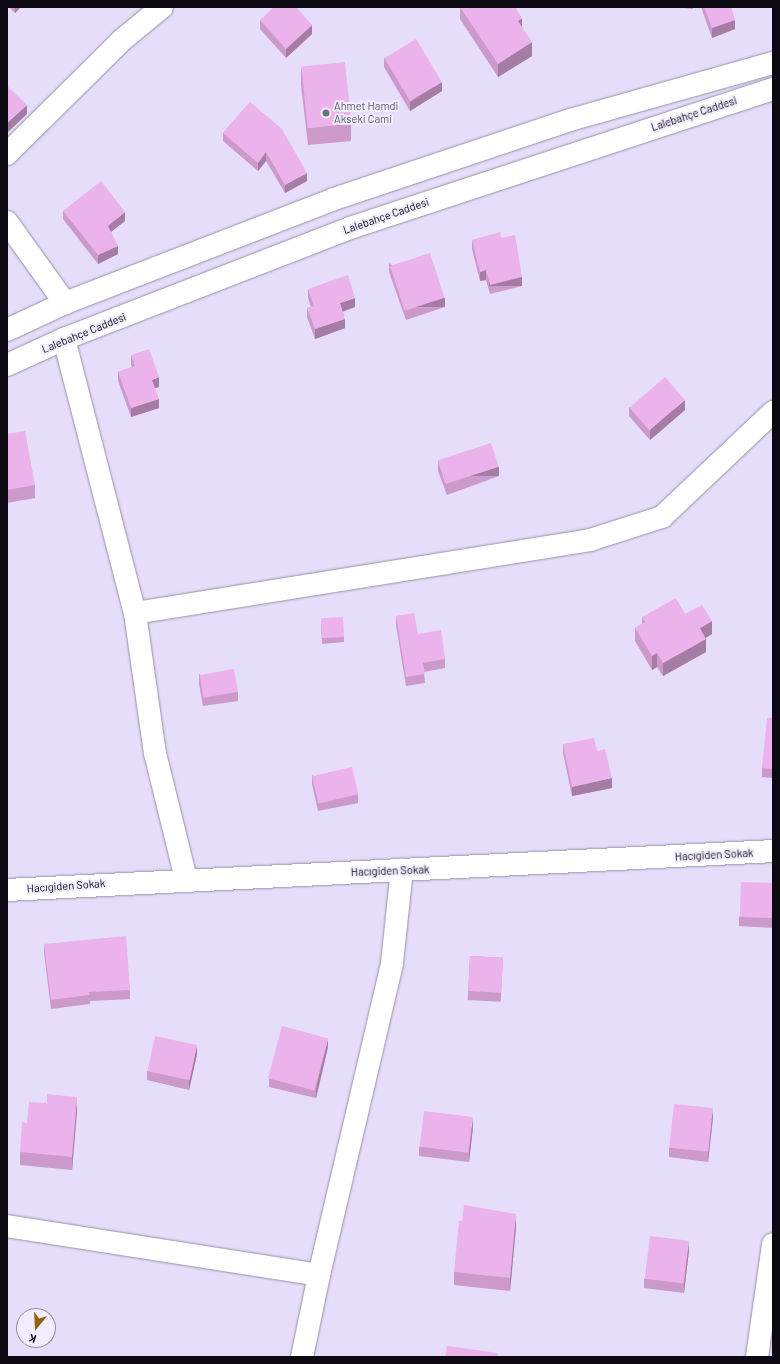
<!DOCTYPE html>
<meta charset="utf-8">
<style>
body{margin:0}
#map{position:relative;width:780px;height:1364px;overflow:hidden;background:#e5ddf9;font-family:Barlow,sans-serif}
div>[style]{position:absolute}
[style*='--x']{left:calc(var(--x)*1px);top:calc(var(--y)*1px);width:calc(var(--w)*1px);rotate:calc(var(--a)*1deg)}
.roads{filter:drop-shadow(0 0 1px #9790aa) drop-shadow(0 0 1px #9790aa)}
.minor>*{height:22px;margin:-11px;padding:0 11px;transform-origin:11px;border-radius:11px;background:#fff}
.tertiary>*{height:22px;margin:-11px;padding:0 11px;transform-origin:11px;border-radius:11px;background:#fff}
.wall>*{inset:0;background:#cb99ca;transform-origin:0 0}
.shaded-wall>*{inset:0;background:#a57da4;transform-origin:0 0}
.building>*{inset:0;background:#ecb2eb;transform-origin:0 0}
.dots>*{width:11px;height:11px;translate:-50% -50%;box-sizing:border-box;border:2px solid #f1edfe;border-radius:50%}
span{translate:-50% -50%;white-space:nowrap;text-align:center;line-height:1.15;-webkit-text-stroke:4px #f1edfe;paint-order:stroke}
.worship-label{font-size:11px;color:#5b616d}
.left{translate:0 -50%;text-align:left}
.street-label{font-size:11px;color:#0c0912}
.frame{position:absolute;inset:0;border:8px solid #0c0912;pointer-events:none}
.north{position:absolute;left:16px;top:1308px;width:40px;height:40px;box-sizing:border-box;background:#f1edfe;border:1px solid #9592a0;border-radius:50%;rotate:198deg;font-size:11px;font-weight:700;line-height:16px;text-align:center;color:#0c0912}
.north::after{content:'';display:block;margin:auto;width:14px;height:18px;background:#936112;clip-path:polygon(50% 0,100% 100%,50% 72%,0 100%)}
</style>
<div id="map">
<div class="roads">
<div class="minor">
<i style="--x:7;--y:154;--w:162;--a:-44.7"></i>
<i style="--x:122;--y:40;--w:52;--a:-39.5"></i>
<i style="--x:7;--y:222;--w:100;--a:54.4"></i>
<i style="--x:64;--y:339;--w:283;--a:75.5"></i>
<i style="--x:135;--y:613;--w:141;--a:81.9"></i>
<i style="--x:155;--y:753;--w:130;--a:76.2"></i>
<i style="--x:135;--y:613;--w:461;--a:-9.1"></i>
<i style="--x:590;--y:540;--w:76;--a:-17.7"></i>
<i style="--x:662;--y:517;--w:153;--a:-43.4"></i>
<i style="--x:7;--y:890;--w:767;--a:-2.91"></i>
<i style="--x:7;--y:1226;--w:316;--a:8.9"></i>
<i style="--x:319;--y:1275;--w:84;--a:101.7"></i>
<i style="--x:319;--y:1275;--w:320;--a:-76.8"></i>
<i style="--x:392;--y:963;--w:94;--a:-83.9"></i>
<i style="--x:757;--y:1357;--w:114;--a:-81.9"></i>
</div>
<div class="tertiary">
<i style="--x:7;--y:330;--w:64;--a:-25"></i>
<i style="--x:65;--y:303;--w:288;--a:-21.1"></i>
<i style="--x:334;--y:199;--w:249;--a:-18.5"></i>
<i style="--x:570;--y:120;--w:211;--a:-15.7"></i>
<i style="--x:7;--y:365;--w:63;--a:-24.5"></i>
<i style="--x:64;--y:339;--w:307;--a:-21.2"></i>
<i style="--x:350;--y:228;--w:445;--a:-18.2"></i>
</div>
</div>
<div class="wall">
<i style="clip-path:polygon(9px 7px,21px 7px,15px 13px)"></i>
<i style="clip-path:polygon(460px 7px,515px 7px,532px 56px,498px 77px,460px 19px)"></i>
<i style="clip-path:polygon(673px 7px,693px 7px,693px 9px)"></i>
<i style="clip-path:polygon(701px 7px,731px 7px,735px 29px,712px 38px)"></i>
<i style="clip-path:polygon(260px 20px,312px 34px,286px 58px,260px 29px)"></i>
<i style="clip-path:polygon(384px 58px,442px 91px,410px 111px,384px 67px)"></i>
<i style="clip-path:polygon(301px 68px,351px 124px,351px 141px,308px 145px,301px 85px)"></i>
<i style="clip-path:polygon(250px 102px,307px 181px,285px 193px,266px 161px,258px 171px,223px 141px,223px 133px)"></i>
<i style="clip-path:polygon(63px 211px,125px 221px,111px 232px,118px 254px,98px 264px,63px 219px)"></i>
<i style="clip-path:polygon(501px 238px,522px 286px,490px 294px,486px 280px,480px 281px,472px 249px,472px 240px)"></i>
<i style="clip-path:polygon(389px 263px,445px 307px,406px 320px,389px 272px)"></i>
<i style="clip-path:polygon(308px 289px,355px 307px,343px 312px,345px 328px,315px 339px,307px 317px,307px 308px,311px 307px,308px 298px)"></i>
<i style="clip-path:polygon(131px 355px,159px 387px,155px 388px,159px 408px,131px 417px,118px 381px,118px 372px,132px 367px,131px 365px)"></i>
<i style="clip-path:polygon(629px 407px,685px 410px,650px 440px,629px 416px)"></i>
<i style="clip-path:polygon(7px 434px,35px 485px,35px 498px,7px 503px)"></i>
<i style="clip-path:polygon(438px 462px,499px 476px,447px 495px,438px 471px)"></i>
<i style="clip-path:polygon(685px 614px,712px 634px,706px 638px,706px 652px,663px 676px,657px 667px,652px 670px,635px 641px,635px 628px,642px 624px,642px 617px)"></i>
<i style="clip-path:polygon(396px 616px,418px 634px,445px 659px,445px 668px,424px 672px,425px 683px,406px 686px,396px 625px)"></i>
<i style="clip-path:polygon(321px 623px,344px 637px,344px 642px,322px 644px)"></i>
<i style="clip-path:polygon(199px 674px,238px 692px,238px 701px,203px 706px,199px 684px)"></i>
<i style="clip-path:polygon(773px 718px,773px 778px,762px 777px,762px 768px)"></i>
<i style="clip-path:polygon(563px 744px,597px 751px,612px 788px,572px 796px,563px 753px)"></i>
<i style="clip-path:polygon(312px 775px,358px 794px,358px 803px,318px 811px,312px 784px)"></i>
<i style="clip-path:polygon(773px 883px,773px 928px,739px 926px,739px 917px)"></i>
<i style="clip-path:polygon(44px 944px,130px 990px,130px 999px,90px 1001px,90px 1004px,51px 1009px,44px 953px)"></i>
<i style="left:470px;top:956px;width:33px;height:44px;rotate:3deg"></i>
<i style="clip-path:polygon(328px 1047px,316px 1098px,269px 1087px,269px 1078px)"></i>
<i style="clip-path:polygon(197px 1054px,189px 1090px,147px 1080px,147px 1071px)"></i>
<i style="clip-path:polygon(77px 1110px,72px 1170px,20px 1165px,20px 1152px,27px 1123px)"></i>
<i style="clip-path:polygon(713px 1117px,708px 1162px,669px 1157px,669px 1148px)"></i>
<i style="clip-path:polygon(473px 1127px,469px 1162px,419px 1156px,419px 1147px)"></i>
<i style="clip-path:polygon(516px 1227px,510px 1291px,454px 1285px,454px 1272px)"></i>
<i style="clip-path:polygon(689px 1250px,684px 1293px,644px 1288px,644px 1279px)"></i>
</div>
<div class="shaded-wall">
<i style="clip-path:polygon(15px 7px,21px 7px,15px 13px)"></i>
<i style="clip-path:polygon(522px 18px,522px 31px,518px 21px)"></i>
<i style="clip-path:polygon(735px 20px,735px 29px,712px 38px,712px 28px)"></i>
<i style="clip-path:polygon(312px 25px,312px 34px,286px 58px,286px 49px)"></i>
<i style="clip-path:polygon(532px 42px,532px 56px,498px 77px,498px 64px)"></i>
<i style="clip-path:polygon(442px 82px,442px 91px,410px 111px,410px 102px)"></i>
<i style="clip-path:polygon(27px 105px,27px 114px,7px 133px,7px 123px)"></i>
<i style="clip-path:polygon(266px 152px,266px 161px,258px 171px,258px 163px)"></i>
<i style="clip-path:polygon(307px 173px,307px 181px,285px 193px,285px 185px)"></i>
<i style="clip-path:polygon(125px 212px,125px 221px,108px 234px,108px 226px)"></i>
<i style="clip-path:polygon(118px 246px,118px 254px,98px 264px,98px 255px)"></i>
<i style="clip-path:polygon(486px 270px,486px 280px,480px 281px,480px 272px)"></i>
<i style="left:522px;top:277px;width:9px;height:33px;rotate:90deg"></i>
<i style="clip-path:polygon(355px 298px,355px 307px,340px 312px,340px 303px)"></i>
<i style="left:445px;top:298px;width:9px;height:41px;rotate:90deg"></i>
<i style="clip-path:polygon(345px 319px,345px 328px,315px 339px,315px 329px)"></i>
<i style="clip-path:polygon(159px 377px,159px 387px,152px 389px,152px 380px)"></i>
<i style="clip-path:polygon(159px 399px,159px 408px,131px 417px,131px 408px)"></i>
<i style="clip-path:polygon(685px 400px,685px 410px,650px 440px,650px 430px)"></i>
<i style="left:499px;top:467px;width:9px;height:55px;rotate:90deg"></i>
<i style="clip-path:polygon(712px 621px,712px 634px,700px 641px,700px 628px)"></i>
<i style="clip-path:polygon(706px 639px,706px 652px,663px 676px,663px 663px)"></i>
<i style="clip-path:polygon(657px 653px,657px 667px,652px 670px,652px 656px)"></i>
<i style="clip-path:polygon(612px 778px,612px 788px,572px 796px,572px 787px)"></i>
<i style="clip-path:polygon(328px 1038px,328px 1047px,316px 1098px,316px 1089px)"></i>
<i style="clip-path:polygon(197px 1045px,197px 1054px,189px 1090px,189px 1080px)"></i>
<i style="clip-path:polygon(77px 1097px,77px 1110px,72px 1170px,72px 1157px)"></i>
<i style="clip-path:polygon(713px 1108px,713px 1117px,708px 1162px,708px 1152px)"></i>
<i style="clip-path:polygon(473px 1117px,473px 1127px,469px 1162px,469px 1153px)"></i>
<i style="clip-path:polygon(516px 1214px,516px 1227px,510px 1291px,510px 1278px)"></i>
<i style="clip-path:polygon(689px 1241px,689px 1250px,684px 1293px,684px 1284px)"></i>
</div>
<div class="building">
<i style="clip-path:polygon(274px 7px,296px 7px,312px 25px,286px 49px,260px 20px)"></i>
<i style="clip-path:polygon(460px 7px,515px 7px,522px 18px,518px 21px,532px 42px,498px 64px)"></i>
<i style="clip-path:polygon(704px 7px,731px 7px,735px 20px,712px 28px)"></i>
<i style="left:416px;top:39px;width:50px;height:37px;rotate:59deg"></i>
<i style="left:345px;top:62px;width:62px;height:44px;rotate:84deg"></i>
<i style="clip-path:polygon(7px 86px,27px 105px,7px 123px)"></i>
<i style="clip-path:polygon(250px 102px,282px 129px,307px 173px,285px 185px,266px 152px,258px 163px,223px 133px)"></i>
<i style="clip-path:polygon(101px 181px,125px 212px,108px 226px,118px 246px,98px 255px,63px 211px)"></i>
<i style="clip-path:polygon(500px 232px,501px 238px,515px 235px,522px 277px,490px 285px,486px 270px,480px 272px,472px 240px)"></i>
<i style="left:430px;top:253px;width:47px;height:42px;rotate:72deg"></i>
<i style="clip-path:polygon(348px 275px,355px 298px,340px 303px,345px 319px,315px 329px,307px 308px,314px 306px,308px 289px)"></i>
<i style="clip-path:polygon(149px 349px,159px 377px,152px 380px,159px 399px,131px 408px,118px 372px,135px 366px,131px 355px)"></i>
<i style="left:665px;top:377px;width:30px;height:47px;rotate:49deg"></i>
<i style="clip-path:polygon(25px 431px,35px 485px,7px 490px,7px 434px)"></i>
<i style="left:491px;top:443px;width:25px;height:56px;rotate:72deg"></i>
<i style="clip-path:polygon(676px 598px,685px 614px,702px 605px,712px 621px,700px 628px,706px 639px,663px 663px,657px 653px,652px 656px,635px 628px,645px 622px,642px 617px)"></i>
<i style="clip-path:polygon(414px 613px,418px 634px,441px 630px,445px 659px,423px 663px,425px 674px,406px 677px,396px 616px)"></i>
<i style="left:343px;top:617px;width:20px;height:22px;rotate:87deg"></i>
<i style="left:234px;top:669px;width:23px;height:35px;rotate:80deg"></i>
<i style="clip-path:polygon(767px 718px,773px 718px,773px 769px,762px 768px)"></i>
<i style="clip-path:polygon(594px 738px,597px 751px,605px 749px,612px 778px,572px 787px,563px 744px)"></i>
<i style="left:352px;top:767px;width:28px;height:41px;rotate:77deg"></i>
<i style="left:741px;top:882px;width:32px;height:35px;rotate:2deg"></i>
<i style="clip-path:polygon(126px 936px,130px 990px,89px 992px,90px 995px,51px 1000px,44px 944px)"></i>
<i style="left:470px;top:956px;width:33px;height:35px;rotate:3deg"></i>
<i style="left:282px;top:1026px;width:48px;height:54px;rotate:15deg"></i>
<i style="left:155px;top:1036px;width:43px;height:36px;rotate:12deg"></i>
<i style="clip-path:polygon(47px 1094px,77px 1097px,72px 1157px,20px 1152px,22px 1122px,27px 1123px,29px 1102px,47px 1103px)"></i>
<i style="left:674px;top:1104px;width:39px;height:44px;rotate:6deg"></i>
<i style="left:424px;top:1111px;width:49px;height:36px;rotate:7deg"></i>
<i style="clip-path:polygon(464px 1205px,516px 1214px,510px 1278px,454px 1272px,459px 1221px,462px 1221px)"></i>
<i style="left:650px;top:1236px;width:39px;height:43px;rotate:7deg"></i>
<i style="clip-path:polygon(447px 1346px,498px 1353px,498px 1357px,445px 1357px)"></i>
</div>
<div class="dots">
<i style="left:326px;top:113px;background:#6b7280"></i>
</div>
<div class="worship-label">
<span class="left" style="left:334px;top:113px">Ahmet Hamdi<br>Akseki Cami</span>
</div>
<div class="street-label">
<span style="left:694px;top:114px;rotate:-18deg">Lalebahçe Caddesi</span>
<span style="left:386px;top:216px;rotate:-19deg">Lalebahçe Caddesi</span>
<span style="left:84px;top:333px;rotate:-22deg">Lalebahçe Caddesi</span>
<span style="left:714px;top:855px;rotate:-3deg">Hacıgiden Sokak</span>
<span style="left:390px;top:871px;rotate:-2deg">Hacıgiden Sokak</span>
<span style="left:66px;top:886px;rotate:-4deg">Hacıgiden Sokak</span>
</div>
<div class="frame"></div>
<div class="north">K</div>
</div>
